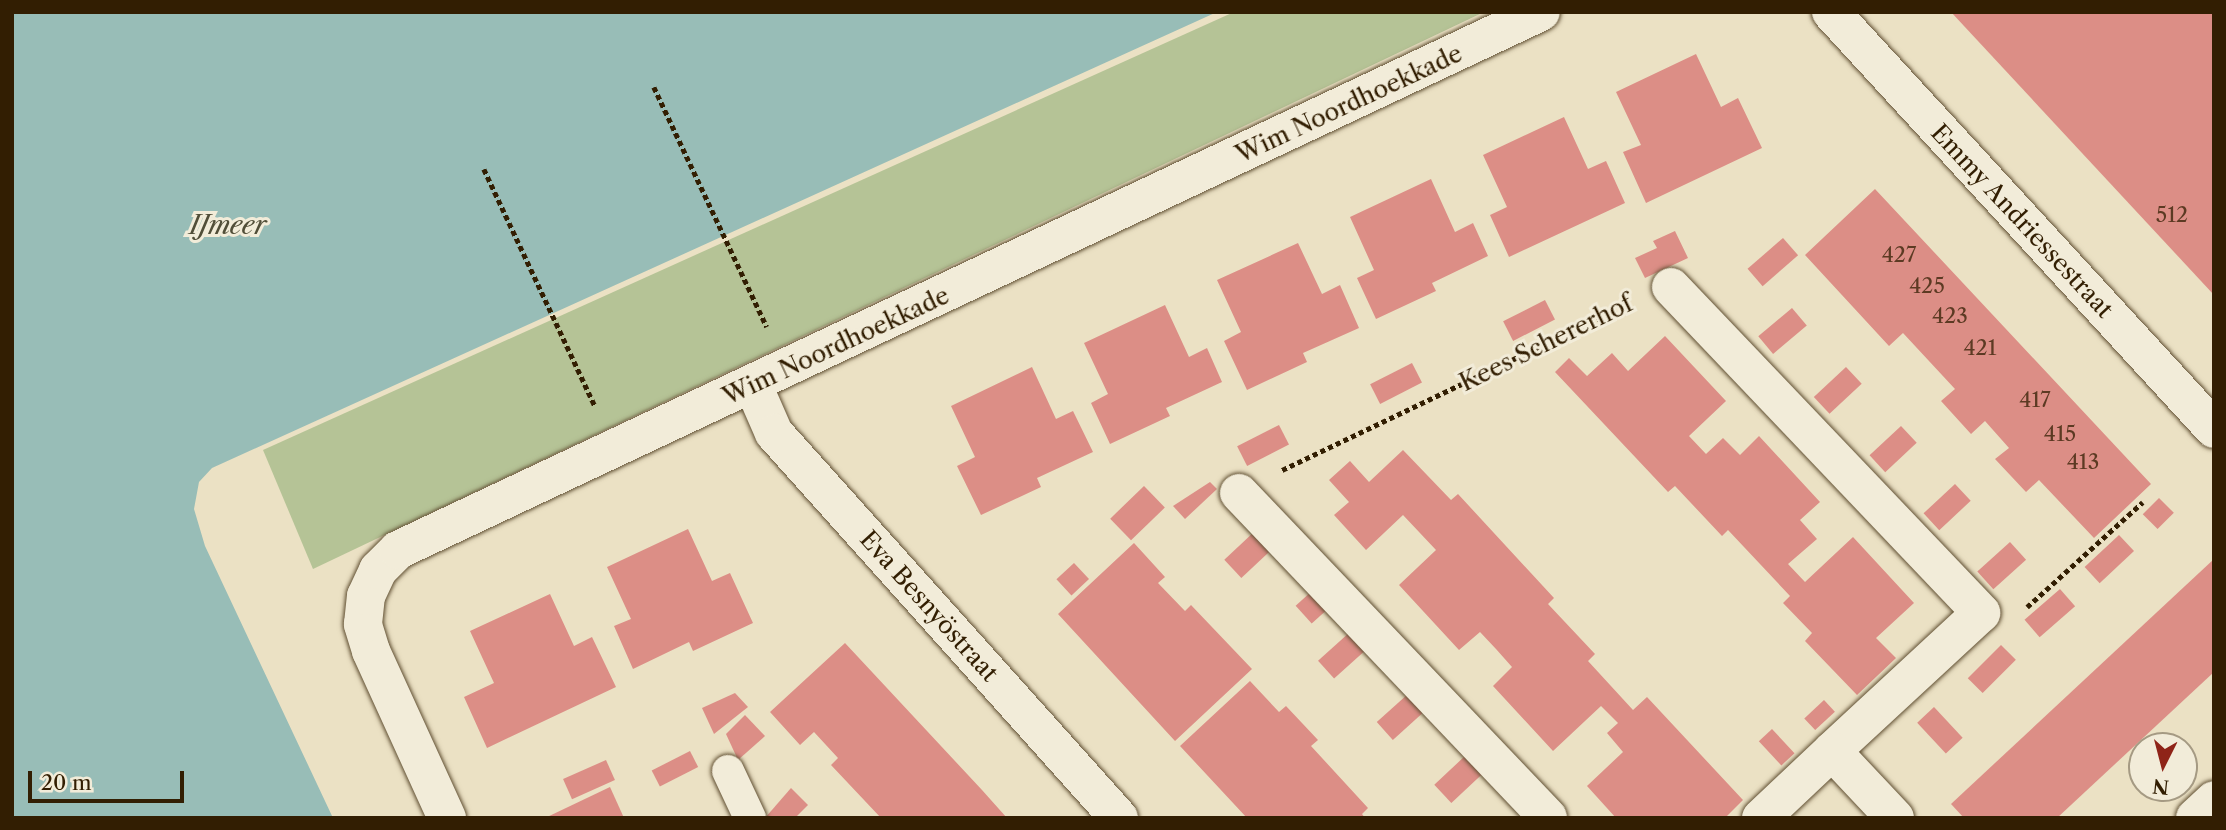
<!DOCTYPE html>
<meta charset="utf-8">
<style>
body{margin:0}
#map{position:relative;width:2226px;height:830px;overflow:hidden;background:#ebe1c4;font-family:"Libre Caslon Text",serif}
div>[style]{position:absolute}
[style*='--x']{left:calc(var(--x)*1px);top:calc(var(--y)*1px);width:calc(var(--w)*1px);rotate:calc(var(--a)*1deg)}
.green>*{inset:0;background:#b5c396}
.water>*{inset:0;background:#98bdb7}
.building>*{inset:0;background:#dc8e86;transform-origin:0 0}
.path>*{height:4.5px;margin-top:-2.25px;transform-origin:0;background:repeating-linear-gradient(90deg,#321e02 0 5px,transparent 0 8.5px)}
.roads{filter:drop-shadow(0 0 2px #604f32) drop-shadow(0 0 2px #604f32)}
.service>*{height:32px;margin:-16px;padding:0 16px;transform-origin:16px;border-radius:16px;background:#f2ecd9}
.minor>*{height:38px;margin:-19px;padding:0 19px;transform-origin:19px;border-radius:19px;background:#f2ecd9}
span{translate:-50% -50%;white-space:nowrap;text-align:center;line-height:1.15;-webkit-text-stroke:6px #f2ecd9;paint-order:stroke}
.number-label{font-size:21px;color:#5c3a23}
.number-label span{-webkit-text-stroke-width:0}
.street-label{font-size:24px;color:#321e02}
.water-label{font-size:26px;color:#514e38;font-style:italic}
.frame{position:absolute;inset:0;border:14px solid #321e02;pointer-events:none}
.north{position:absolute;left:2128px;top:732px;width:70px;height:70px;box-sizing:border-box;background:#f2ecd9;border:2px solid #a59a83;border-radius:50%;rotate:186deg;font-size:19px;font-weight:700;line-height:28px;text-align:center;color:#321e02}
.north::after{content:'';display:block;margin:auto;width:24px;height:32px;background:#8f2418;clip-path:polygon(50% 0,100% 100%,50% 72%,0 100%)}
.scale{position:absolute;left:28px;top:771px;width:156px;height:32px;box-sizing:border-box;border:4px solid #321e02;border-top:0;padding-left:9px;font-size:21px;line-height:24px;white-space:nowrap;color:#321e02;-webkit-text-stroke:5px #f2ecd9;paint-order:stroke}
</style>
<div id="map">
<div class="green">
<i style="clip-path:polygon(1234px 12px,1484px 12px,313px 569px,263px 450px)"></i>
</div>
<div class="water">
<i style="clip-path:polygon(12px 12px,1217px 12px,212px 468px,199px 482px,194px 509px,205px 546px,333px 818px,12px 818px)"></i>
</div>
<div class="building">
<i style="clip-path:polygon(1951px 12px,2214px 12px,2214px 295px)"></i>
<i style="clip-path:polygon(1696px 54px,1721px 107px,1738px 98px,1762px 148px,1646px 203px,1623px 152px,1641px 145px,1616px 92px)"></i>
<i style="clip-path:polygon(1564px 117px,1588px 169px,1606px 161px,1625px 203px,1509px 257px,1490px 215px,1507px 207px,1483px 155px)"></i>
<i style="clip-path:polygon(1431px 179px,1455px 232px,1473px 223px,1488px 256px,1432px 283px,1436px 291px,1376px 319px,1357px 278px,1374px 270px,1350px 217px)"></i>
<i style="clip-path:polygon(1875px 189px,2151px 484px,2094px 538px,2039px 480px,2026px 492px,1995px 459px,2009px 448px,1985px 421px,1971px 434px,1941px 401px,1955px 389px,1903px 333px,1889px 346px,1805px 255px)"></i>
<i style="clip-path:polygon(1675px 231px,1688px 258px,1645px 278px,1635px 258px,1657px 248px,1653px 241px)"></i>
<i style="left:1783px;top:238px;width:23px;height:47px;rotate:49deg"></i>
<i style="clip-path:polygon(1298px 243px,1322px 294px,1340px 285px,1359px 328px,1303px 353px,1307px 362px,1247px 390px,1224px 341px,1241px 332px,1217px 280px)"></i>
<i style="left:1545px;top:300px;width:22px;height:47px;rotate:63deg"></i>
<i style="clip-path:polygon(1165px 305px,1189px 357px,1207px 348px,1222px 382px,1166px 408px,1170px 416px,1110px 444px,1091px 403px,1108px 394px,1084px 343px)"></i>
<i style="left:1792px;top:308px;width:23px;height:44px;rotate:50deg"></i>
<i style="clip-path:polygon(1665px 336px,1726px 401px,1689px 436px,1706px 454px,1723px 438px,1740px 455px,1759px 436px,1820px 502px,1800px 520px,1817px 539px,1788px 564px,1805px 582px,1853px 537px,1914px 603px,1876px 638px,1896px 658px,1857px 695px,1805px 641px,1812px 633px,1783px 603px,1790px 596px,1728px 530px,1722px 536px,1675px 486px,1668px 492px,1555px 372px,1569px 358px,1587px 376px,1612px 353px,1628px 371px)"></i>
<i style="left:1412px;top:363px;width:22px;height:47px;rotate:63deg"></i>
<i style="clip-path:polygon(1032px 367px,1056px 419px,1073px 411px,1093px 452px,1037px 478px,1041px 487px,981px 515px,957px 466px,975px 457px,951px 406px)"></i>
<i style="left:1846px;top:367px;width:23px;height:44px;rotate:47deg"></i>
<i style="left:1279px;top:425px;width:22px;height:47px;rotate:63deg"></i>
<i style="left:1901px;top:426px;width:23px;height:43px;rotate:47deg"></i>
<i style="clip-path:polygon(1403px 450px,1451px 500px,1458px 494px,1554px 598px,1548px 604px,1595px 654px,1588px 661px,1633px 710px,1647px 697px,1743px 800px,1725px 818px,1616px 818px,1587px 786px,1623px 752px,1607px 733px,1618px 723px,1601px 706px,1553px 751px,1493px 686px,1512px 667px,1496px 649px,1480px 632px,1459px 650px,1399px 585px,1436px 550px,1403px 515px,1366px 550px,1334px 515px,1349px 502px,1329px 480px,1350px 461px,1369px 482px)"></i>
<i style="clip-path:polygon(1210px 482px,1217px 489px,1185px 519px,1173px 506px)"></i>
<i style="left:1955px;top:484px;width:23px;height:43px;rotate:47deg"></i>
<i style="left:1144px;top:486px;width:30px;height:47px;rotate:46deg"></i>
<i style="left:2159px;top:498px;width:21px;height:23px;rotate:45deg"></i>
<i style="clip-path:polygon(688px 529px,712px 581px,730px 573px,753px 623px,693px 651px,689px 642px,633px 669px,614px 626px,631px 619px,607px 567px)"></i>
<i style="left:1255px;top:531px;width:25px;height:42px;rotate:47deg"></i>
<i style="left:2119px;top:535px;width:22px;height:47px;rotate:47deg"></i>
<i style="left:2010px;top:542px;width:24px;height:44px;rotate:48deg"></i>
<i style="clip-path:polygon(1134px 543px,1165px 577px,1158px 583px,1185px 611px,1191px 605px,1252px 669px,1175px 741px,1058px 614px)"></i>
<i style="clip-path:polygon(2214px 559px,2214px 672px,2057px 818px,1964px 818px,1951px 804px)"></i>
<i style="left:1074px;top:563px;width:22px;height:24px;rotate:47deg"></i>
<i style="left:2060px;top:589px;width:23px;height:47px;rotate:49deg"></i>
<i style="left:1312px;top:591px;width:24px;height:22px;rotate:48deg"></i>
<i style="clip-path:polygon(550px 594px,574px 646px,592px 637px,616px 687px,487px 748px,464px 697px,494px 683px,470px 631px)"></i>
<i style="left:1350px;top:632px;width:24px;height:43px;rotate:48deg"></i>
<i style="clip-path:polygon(845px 643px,982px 790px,1007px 818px,881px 818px,831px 765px,838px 758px,814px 732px,800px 745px,770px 712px)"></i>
<i style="left:2001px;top:645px;width:21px;height:47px;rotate:45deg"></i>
<i style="clip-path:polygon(1250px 681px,1279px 712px,1286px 706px,1318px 740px,1311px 746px,1368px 808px,1362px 814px,1365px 818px,1247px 818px,1180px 746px)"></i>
<i style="clip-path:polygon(735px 693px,748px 707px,714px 734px,702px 708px)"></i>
<i style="left:1408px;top:694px;width:24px;height:42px;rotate:48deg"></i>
<i style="left:1824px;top:700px;width:16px;height:27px;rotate:47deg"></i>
<i style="left:1934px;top:707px;width:42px;height:23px;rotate:47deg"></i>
<i style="clip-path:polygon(745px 715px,765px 736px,738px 760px,726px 734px)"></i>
<i style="left:1772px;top:729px;width:33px;height:18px;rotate:47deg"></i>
<i style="left:690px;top:751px;width:18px;height:43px;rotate:63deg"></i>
<i style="left:1465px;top:756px;width:25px;height:42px;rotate:47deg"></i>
<i style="left:606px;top:760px;width:22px;height:47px;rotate:66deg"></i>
<i style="clip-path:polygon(610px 787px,624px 818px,545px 818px)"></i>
<i style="clip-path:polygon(791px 788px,808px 805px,795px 818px,765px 818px)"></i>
</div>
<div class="path">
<i style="--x:654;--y:87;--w:265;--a:64.8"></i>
<i style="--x:484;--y:169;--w:262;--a:64.9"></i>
<i style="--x:1282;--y:470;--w:384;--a:-25.6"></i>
<i style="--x:2027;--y:607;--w:156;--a:-42.2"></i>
</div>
<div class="roads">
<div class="service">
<i style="--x:728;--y:771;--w:52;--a:64.9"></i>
</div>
<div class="minor">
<i style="--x:1831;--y:12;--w:566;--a:47.43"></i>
<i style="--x:1671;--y:287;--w:450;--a:46.4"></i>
<i style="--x:1981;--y:613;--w:203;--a:137.2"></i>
<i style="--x:1832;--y:751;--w:92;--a:46.8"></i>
<i style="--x:753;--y:385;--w:52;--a:66.4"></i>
<i style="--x:774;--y:433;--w:517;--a:48.14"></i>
<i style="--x:1239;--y:493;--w:448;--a:46.4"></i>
<i style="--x:447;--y:818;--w:183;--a:-114.5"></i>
<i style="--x:371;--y:651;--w:28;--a:-107"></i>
<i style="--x:363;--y:624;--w:28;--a:-84"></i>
<i style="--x:366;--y:596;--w:29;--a:-65"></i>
<i style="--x:378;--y:570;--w:28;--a:-45"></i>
<i style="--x:398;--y:550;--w:1263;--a:-25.21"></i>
<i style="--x:1761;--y:818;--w:98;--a:-43.3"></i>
<i style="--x:2195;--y:818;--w:26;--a:-43"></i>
</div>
</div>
<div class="number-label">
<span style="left:2172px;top:215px">512</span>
<span style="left:1899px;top:255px">427</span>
<span style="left:1927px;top:286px">425</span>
<span style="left:1950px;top:316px">423</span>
<span style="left:1980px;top:348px">421</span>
<span style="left:2035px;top:400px">417</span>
<span style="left:2060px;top:434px">415</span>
<span style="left:2083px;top:462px">413</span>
</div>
<div class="street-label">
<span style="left:1349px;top:104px;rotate:-25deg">Wim Noordhoekkade</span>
<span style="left:2022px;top:221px;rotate:47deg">Emmy Andriessestraat</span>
<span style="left:1546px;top:343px;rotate:-26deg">Kees Schererhof</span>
<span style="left:836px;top:346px;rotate:-25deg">Wim Noordhoekkade</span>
<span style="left:929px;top:606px;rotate:48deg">Eva Besnyöstraat</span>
</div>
<div class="water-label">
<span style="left:228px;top:226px">IJmeer</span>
</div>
<div class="frame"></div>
<div class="north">N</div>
<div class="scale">20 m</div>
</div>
